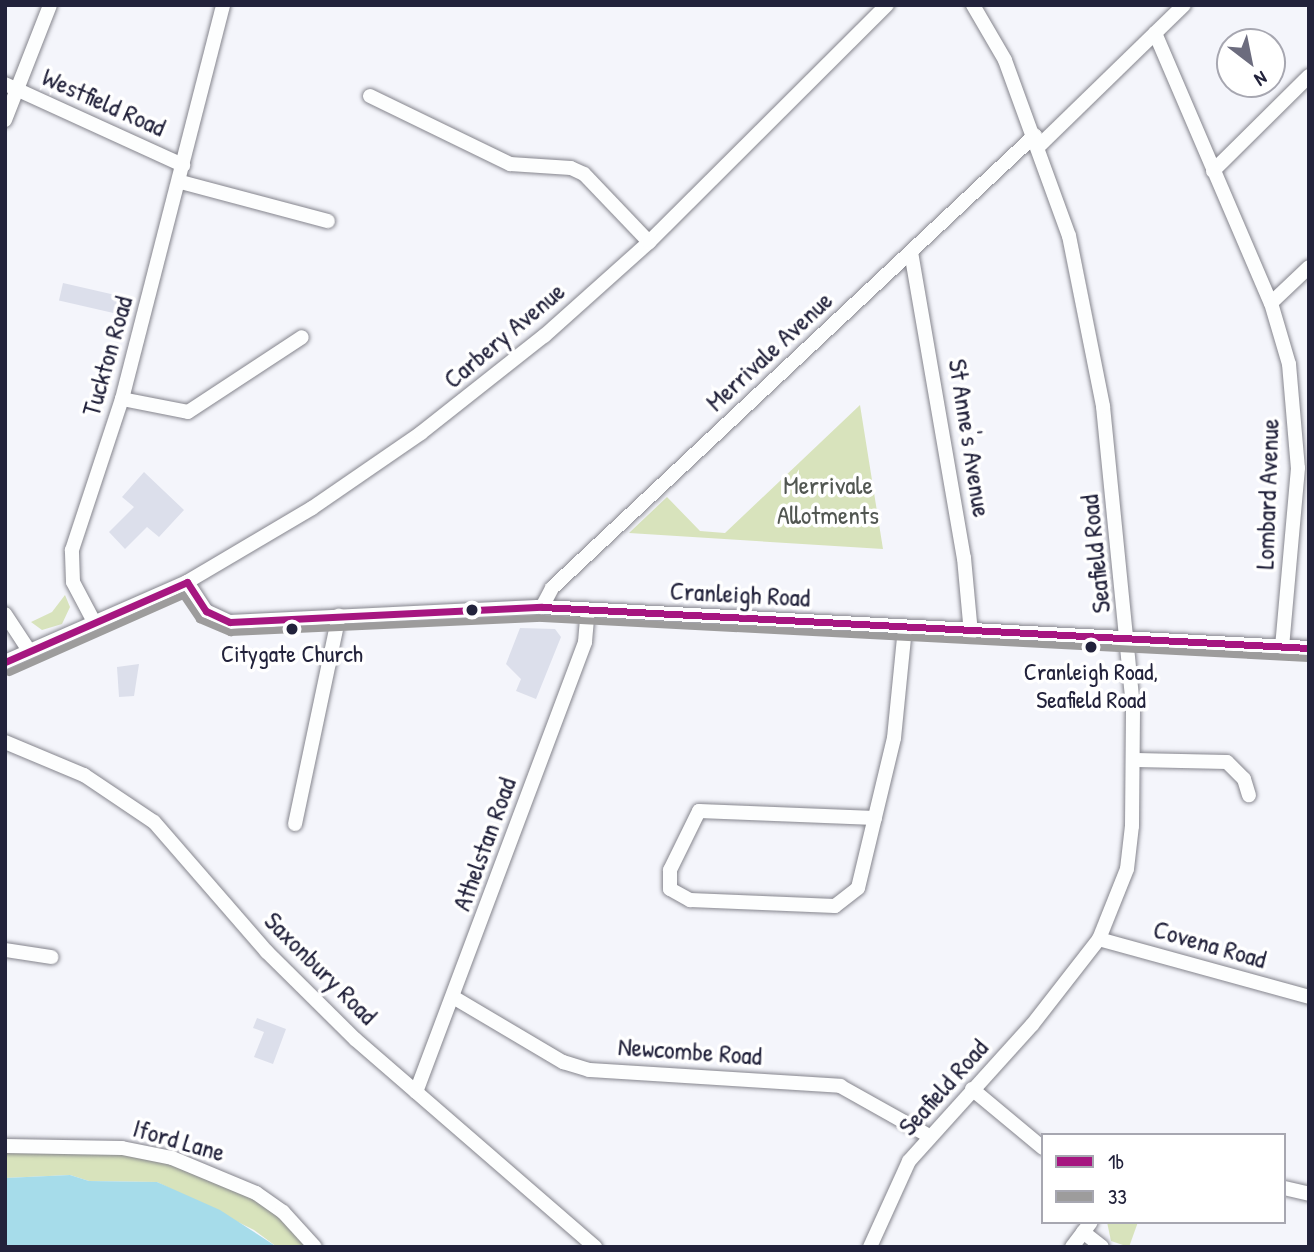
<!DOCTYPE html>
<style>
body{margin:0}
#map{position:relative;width:1314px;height:1252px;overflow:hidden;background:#f4f5fb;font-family:"Patrick Hand",sans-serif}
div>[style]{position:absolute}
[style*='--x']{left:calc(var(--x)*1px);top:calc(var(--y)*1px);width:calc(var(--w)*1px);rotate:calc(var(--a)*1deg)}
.green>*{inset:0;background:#d8e3bc}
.water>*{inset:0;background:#a6dcea}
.building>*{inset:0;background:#dcdfeb;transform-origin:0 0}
.roads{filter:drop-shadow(0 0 2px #85858d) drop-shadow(0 0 2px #85858d)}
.minor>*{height:14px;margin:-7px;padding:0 7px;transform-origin:7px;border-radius:7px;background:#fdfefe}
.bus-1>*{height:7px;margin:-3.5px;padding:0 3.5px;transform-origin:3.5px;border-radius:3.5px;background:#a61680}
.bus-2>*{height:7px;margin:-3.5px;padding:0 3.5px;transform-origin:3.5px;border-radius:3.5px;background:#9d9c9c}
.dots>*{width:19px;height:19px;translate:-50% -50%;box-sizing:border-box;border:4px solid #fff;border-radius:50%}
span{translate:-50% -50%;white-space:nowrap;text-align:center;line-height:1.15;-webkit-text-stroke:7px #fff;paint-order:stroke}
.bus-label{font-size:24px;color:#22223b}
.street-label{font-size:26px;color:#22223b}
.park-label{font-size:26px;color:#525752}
.frame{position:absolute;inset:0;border:7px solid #22223b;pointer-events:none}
.legend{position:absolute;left:1041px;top:1133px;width:245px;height:91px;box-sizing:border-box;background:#fff;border:2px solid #a7a7b1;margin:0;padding:9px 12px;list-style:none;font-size:21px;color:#22223b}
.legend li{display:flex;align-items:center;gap:14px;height:35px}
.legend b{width:35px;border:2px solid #a7a7b1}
.north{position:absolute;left:1216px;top:28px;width:70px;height:70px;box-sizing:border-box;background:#fff;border:2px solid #a7a7b1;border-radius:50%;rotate:148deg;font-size:19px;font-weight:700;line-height:28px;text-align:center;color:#22223b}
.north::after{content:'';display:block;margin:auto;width:24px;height:32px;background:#6c6c7e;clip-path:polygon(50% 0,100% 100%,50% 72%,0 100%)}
</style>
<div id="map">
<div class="green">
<i style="clip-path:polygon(860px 405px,883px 549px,629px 533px,667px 497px,700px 531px,725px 533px)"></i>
<i style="clip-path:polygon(65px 595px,70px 607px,62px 624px,42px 630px,31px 622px,52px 612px)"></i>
<i style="clip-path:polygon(5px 1146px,122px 1148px,256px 1193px,315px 1247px,277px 1247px,254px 1230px,157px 1182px,89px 1181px,70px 1175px,5px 1178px)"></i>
<i style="clip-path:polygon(1107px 1222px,1138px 1222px,1129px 1247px,1111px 1241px)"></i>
</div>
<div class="water">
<i style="clip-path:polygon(70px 1175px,89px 1181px,157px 1182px,220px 1210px,277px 1247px,5px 1247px,5px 1178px)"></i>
</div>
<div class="building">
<i style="left:63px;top:283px;width:57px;height:18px;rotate:13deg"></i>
<i style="clip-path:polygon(144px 472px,184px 510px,159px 537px,147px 527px,125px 549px,109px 532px,134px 507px,122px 497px)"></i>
<i style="clip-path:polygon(520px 628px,555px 629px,561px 637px,536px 699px,516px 691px,521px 679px,506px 664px)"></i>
<i style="clip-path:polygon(139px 664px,134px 696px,119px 697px,117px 667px)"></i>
<i style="clip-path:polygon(257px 1018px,286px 1029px,273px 1064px,254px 1057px,264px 1032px,253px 1028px)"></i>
</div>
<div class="roads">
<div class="minor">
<i style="--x:1155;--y:33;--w:294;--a:66.8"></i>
<i style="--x:1271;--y:303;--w:64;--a:73.6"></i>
<i style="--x:1289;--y:364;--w:104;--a:85.1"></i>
<i style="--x:1298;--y:468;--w:180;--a:95.1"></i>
<i style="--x:5;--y:84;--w:196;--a:24.5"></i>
<i style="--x:370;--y:96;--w:156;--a:25.9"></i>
<i style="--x:510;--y:164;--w:61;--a:3.8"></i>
<i style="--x:571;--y:168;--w:14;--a:25"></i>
<i style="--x:584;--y:174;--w:94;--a:46.3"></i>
<i style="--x:5;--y:120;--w:123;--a:-68.6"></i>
<i style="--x:1039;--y:146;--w:202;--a:-44.2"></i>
<i style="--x:1213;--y:171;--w:135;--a:-44.7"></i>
<i style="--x:181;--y:182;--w:152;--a:14.9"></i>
<i style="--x:911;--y:252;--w:311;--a:80.2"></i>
<i style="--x:964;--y:558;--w:75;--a:84.7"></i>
<i style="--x:1271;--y:303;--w:52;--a:-43.5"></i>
<i style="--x:122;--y:399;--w:67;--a:11.1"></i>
<i style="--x:188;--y:412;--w:136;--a:-33.3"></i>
<i style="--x:187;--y:582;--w:35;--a:57"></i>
<i style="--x:206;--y:611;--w:26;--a:25"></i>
<i style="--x:230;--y:622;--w:312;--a:-2.8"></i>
<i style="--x:542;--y:607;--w:768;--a:3.06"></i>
<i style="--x:542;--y:607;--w:21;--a:-62"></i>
<i style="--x:552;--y:588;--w:662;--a:-43.16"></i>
<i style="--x:5;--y:614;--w:42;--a:56.7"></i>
<i style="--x:93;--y:620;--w:43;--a:-117.8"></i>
<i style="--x:73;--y:582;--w:32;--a:-92"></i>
<i style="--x:72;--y:550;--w:159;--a:-71.7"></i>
<i style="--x:122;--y:399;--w:407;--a:-75.6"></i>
<i style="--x:5;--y:662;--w:199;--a:-23.7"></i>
<i style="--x:187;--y:582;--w:145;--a:-30.6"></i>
<i style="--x:312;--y:508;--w:132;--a:-34.5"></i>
<i style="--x:421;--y:433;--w:157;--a:-38.3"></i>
<i style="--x:544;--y:336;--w:141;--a:-41.8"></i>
<i style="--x:649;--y:242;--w:336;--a:-44.9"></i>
<i style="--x:5;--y:742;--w:86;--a:22.7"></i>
<i style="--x:84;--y:775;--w:84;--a:33.9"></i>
<i style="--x:154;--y:822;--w:172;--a:49"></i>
<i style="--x:267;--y:952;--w:124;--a:44.7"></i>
<i style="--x:355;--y:1039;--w:318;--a:40.9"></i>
<i style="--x:1136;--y:760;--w:91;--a:1.3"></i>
<i style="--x:1227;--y:762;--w:24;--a:45"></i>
<i style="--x:1244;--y:779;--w:17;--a:73"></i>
<i style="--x:875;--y:818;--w:176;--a:-177.7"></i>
<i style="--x:699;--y:811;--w:66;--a:116.2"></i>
<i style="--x:670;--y:870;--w:19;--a:90"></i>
<i style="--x:670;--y:889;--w:23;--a:29"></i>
<i style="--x:690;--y:900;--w:145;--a:2.4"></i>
<i style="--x:835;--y:906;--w:29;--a:-38"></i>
<i style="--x:858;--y:888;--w:154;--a:-76.5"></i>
<i style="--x:894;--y:738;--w:111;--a:-84.3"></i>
<i style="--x:295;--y:824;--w:213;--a:-78.1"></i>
<i style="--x:1099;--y:939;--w:218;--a:15.4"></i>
<i style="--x:5;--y:950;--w:47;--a:8.7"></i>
<i style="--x:453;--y:997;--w:128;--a:30.6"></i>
<i style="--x:563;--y:1062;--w:27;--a:17"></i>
<i style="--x:589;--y:1070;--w:252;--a:3.6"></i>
<i style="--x:840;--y:1086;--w:102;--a:29.3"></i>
<i style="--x:972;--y:1089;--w:92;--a:39.7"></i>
<i style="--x:416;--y:1092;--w:481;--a:-69.4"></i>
<i style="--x:585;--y:642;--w:32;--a:-85"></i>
<i style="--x:5;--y:1146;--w:117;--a:1"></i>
<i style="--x:122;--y:1148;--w:51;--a:11.3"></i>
<i style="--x:172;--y:1158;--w:91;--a:22.6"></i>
<i style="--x:256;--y:1193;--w:33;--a:35"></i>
<i style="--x:283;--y:1212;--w:47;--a:47.6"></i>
<i style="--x:1284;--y:1188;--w:26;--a:13"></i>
<i style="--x:1083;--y:1232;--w:24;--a:38"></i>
<i style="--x:870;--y:1247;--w:94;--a:-65.6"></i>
<i style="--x:909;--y:1161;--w:183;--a:-47.9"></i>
<i style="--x:1032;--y:1025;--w:109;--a:-52.1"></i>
<i style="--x:1099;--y:939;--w:75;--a:-68.2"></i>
<i style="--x:1127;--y:869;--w:43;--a:-83.4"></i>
<i style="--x:1132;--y:826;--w:119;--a:-89.5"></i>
<i style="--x:1133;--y:707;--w:302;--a:-95.7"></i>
<i style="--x:1103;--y:406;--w:173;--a:-101.3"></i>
<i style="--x:1069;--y:236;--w:187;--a:-110"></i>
<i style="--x:1005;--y:60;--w:64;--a:-120.2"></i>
<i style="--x:1072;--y:1247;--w:31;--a:-53"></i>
</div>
</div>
<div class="bus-1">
<i style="--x:187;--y:582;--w:35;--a:57"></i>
<i style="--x:206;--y:611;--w:26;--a:25"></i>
<i style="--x:230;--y:622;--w:312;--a:-2.8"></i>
<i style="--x:542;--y:607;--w:768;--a:3.06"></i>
<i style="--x:5;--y:662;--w:199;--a:-23.7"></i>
</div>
<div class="bus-2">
<i style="--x:9;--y:672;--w:190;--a:-23.9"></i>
<i style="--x:183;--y:595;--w:29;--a:56"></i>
<i style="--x:199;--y:619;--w:34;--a:23"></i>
<i style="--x:230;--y:632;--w:312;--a:-2.6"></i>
<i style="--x:542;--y:618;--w:767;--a:2.99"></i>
</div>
<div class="dots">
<i style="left:472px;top:610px;background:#22223b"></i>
<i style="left:292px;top:629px;background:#22223b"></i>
<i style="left:1091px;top:647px;background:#22223b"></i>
</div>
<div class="bus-label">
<span style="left:292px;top:654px">Citygate Church</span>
<span style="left:1091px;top:686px">Cranleigh Road,<br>Seafield Road</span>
</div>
<div class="street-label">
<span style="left:104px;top:102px;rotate:24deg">Westfield Road</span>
<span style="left:504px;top:335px;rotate:-40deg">Carbery Avenue</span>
<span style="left:769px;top:351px;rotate:-43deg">Merrivale Avenue</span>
<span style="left:107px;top:356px;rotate:-74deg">Tuckton Road</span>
<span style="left:970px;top:438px;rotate:81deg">St Anne's Avenue</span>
<span style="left:1267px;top:494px;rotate:-88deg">Lombard Avenue</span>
<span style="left:1095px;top:554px;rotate:-96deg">Seafield Road</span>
<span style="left:740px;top:594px;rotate:3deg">Cranleigh Road</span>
<span style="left:484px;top:844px;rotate:-70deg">Athelstan Road</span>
<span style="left:1210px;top:944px;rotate:16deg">Covena Road</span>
<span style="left:321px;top:968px;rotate:45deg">Saxonbury Road</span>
<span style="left:690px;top:1051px;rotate:4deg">Newcombe Road</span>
<span style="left:943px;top:1087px;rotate:-48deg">Seafield Road</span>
<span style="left:179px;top:1140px;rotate:16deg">Iford Lane</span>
</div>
<div class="park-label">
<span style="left:828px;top:500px">Merrivale<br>Allotments</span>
</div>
<div class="frame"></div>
<ul class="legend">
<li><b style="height:9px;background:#a61680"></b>1b</li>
<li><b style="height:9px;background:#9d9c9c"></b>33</li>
</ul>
<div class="north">N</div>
</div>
